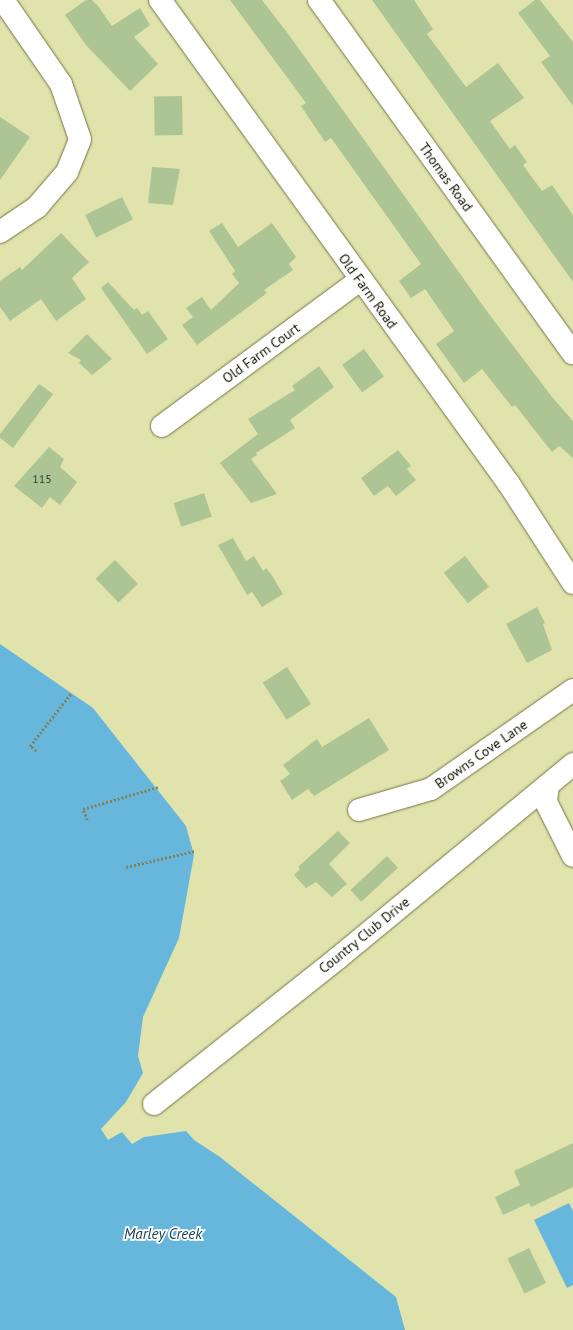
<!DOCTYPE html>
<style>
body{margin:0}
#map{position:relative;width:573px;height:1330px;overflow:hidden;background:#e1e3ad;font-family:"PT Sans",sans-serif}
div>[style]{position:absolute}
[style*='--x']{left:calc(var(--x)*1px);top:calc(var(--y)*1px);width:calc(var(--w)*1px);rotate:calc(var(--a)*1deg)}
.water>*{inset:0;background:#67b7dc}
.building>*{inset:0;background:#adc594;transform-origin:0 0}
.path>*{height:2.5px;margin-top:-1.25px;transform-origin:0;background:repeating-linear-gradient(90deg,#82835e 0 2px,transparent 0 4px)}
.roads{filter:drop-shadow(0 0 1px #757543) drop-shadow(0 0 1px #757543)}
.minor>*{height:22px;margin:-11px;padding:0 11px;transform-origin:11px;border-radius:11px;background:#fff}
span{translate:-50% -50%;white-space:nowrap;text-align:center;line-height:1.15;-webkit-text-stroke:3.5px #fff;paint-order:stroke}
.number-label{font-size:12px;color:#373d25}
.number-label span{-webkit-text-stroke-width:0}
.street-label{font-size:14px;color:#101000}
.water-label{font-size:15px;color:#1c4050;font-style:italic}
</style>
<div id="map">
<div class="water">
<i style="clip-path:polygon(0 644px,93px 708px,186px 826px,194px 855px,179px 938px,143px 1017px,138px 1056px,143px 1073px,126px 1102px,101px 1129px,108px 1140px,122px 1132px,132px 1144px,144px 1137px,186px 1131px,194px 1140px,220px 1157px,396px 1297px,405px 1330px,0 1330px)"></i>
<i style="clip-path:polygon(569px 1203px,573px 1211px,573px 1285px,567px 1288px,534px 1220px)"></i>
</div>
<div class="building">
<i style="clip-path:polygon(86px 0,92px 0,98px 6px,112px 26px,140px 8px,150px 25px,134px 37px,158px 64px,130px 91px,86px 45px,65px 15px)"></i>
<i style="clip-path:polygon(230px 0,262px 0,289px 35px,486px 310px,552px 397px,573px 421px,573px 458px,559px 446px,552px 452px,515px 405px,512px 407px,482px 369px,464px 383px,436px 344px,454px 331px,425px 289px,411px 298px,399px 281px,421px 264px,331px 138px,325px 142px,301px 106px,306px 103px)"></i>
<i style="clip-path:polygon(372px 0,414px 0,433px 29px,427px 34px,466px 87px,498px 63px,524px 98px,490px 121px,510px 149px,515px 145px,527px 162px,523px 165px,542px 191px,552px 185px,573px 215px,573px 282px)"></i>
<i style="clip-path:polygon(535px 0,540px 0,573px 42px,573px 106px,541px 62px,550px 56px,518px 13px)"></i>
<i style="left:182px;top:96px;width:39px;height:28px;rotate:89deg"></i>
<i style="clip-path:polygon(0 117px,30px 137px,0 180px)"></i>
<i style="clip-path:polygon(152px 167px,180px 169px,173px 205px,148px 203px)"></i>
<i style="left:122px;top:197px;width:25px;height:41px;rotate:64deg"></i>
<i style="clip-path:polygon(222px 223px,238px 247px,272px 223px,296px 257px,289px 264px,293px 270px,264px 290px,267px 293px,197px 345px,182px 325px,193px 317px,186px 308px,202px 297px,211px 310px,239px 283px,232px 274px,235px 271px,209px 231px)"></i>
<i style="clip-path:polygon(61px 233px,89px 262px,72px 278px,86px 299px,56px 321px,41px 299px,10px 321px,0 307px,0 281px,20px 267px,22px 270px)"></i>
<i style="clip-path:polygon(108px 282px,134px 310px,137px 308px,142px 315px,148px 311px,168px 339px,147px 354px,101px 288px)"></i>
<i style="clip-path:polygon(87px 334px,112px 359px,92px 375px,79px 363px,81px 360px,68px 353px)"></i>
<i style="left:364px;top:349px;width:34px;height:27px;rotate:54deg"></i>
<i style="clip-path:polygon(319px 366px,334px 387px,290px 420px,295px 428px,256px 453px,257px 455px,251px 459px,277px 494px,251px 503px,220px 463px,258px 434px,248px 419px,295px 390px,292px 386px)"></i>
<i style="clip-path:polygon(39px 384px,53px 394px,13px 448px,0 438px,0 434px)"></i>
<i style="clip-path:polygon(49px 447px,64px 459px,60px 467px,77px 482px,60px 505px,50px 497px,42px 508px,14px 486px)"></i>
<i style="clip-path:polygon(398px 450px,411px 466px,407px 469px,416px 480px,396px 496px,388px 486px,374px 496px,361px 478px)"></i>
<i style="left:204px;top:493px;width:25px;height:32px;rotate:72deg"></i>
<i style="clip-path:polygon(233px 538px,246px 561px,254px 556px,263px 571px,266px 568px,271px 574px,283px 594px,262px 607px,252px 592px,247px 595px,218px 545px)"></i>
<i style="left:465px;top:556px;width:39px;height:27px;rotate:52deg"></i>
<i style="left:115px;top:560px;width:33px;height:27px;rotate:46deg"></i>
<i style="clip-path:polygon(537px 607px,545px 623px,543px 624px,552px 650px,527px 663px,506px 624px)"></i>
<i style="left:287px;top:667px;width:44px;height:29px;rotate:57deg"></i>
<i style="clip-path:polygon(369px 718px,389px 750px,314px 796px,308px 789px,292px 800px,280px 781px,290px 774px,283px 765px,317px 739px,322px 747px)"></i>
<i style="clip-path:polygon(338px 831px,350px 843px,329px 864px,347px 884px,332px 897px,316px 882px,306px 888px,294px 875px,300px 869px,298px 867px)"></i>
<i style="left:387px;top:856px;width:16px;height:50px;rotate:47deg"></i>
<i style="clip-path:polygon(573px 1143px,573px 1187px,531px 1207px,529px 1203px,503px 1215px,495px 1197px,520px 1185px,514px 1171px)"></i>
<i style="left:529px;top:1248px;width:39px;height:24px;rotate:64deg"></i>
</div>
<div class="path">
<i style="--x:36;--y:751;--w:8;--a:-140"></i>
<i style="--x:30;--y:746;--w:68;--a:-52.1"></i>
<i style="--x:87;--y:820;--w:12;--a:-110"></i>
<i style="--x:83;--y:809;--w:78;--a:-16.3"></i>
<i style="--x:126;--y:867;--w:71;--a:-13.1"></i>
</div>
<div class="roads">
<div class="minor">
<i style="--x:160;--y:0;--w:597;--a:54.21"></i>
<i style="--x:509;--y:484;--w:118;--a:57.1"></i>
<i style="--x:319;--y:0;--w:435;--a:54.3"></i>
<i style="--x:0;--y:232;--w:45;--a:-34"></i>
<i style="--x:37;--y:207;--w:46;--a:-49.4"></i>
<i style="--x:67;--y:172;--w:35;--a:-68"></i>
<i style="--x:80;--y:139;--w:58;--a:-109.1"></i>
<i style="--x:61;--y:84;--w:102;--a:-124.6"></i>
<i style="--x:162;--y:426;--w:246;--a:-36.4"></i>
<i style="--x:548;--y:785;--w:17;--a:97"></i>
<i style="--x:546;--y:802;--w:60;--a:63.4"></i>
<i style="--x:359;--y:810;--w:75;--a:-16.3"></i>
<i style="--x:431;--y:789;--w:173;--a:-34.9"></i>
<i style="--x:154;--y:1104;--w:235;--a:-38.4"></i>
<i style="--x:338;--y:958;--w:305;--a:-39.5"></i>
</div>
</div>
<div class="number-label">
<span style="left:42px;top:479px">115</span>
</div>
<div class="street-label">
<span style="left:446px;top:177px;rotate:54deg">Thomas Road</span>
<span style="left:368px;top:291px;rotate:54deg">Old Farm Road</span>
<span style="left:261px;top:353px;rotate:-36deg">Old Farm Court</span>
<span style="left:481px;top:754px;rotate:-35deg">Browns Cove Lane</span>
<span style="left:364px;top:935px;rotate:-39deg">Country Club Drive</span>
</div>
<div class="water-label">
<span style="left:163px;top:1234px">Marley Creek</span>
</div>
</div>
